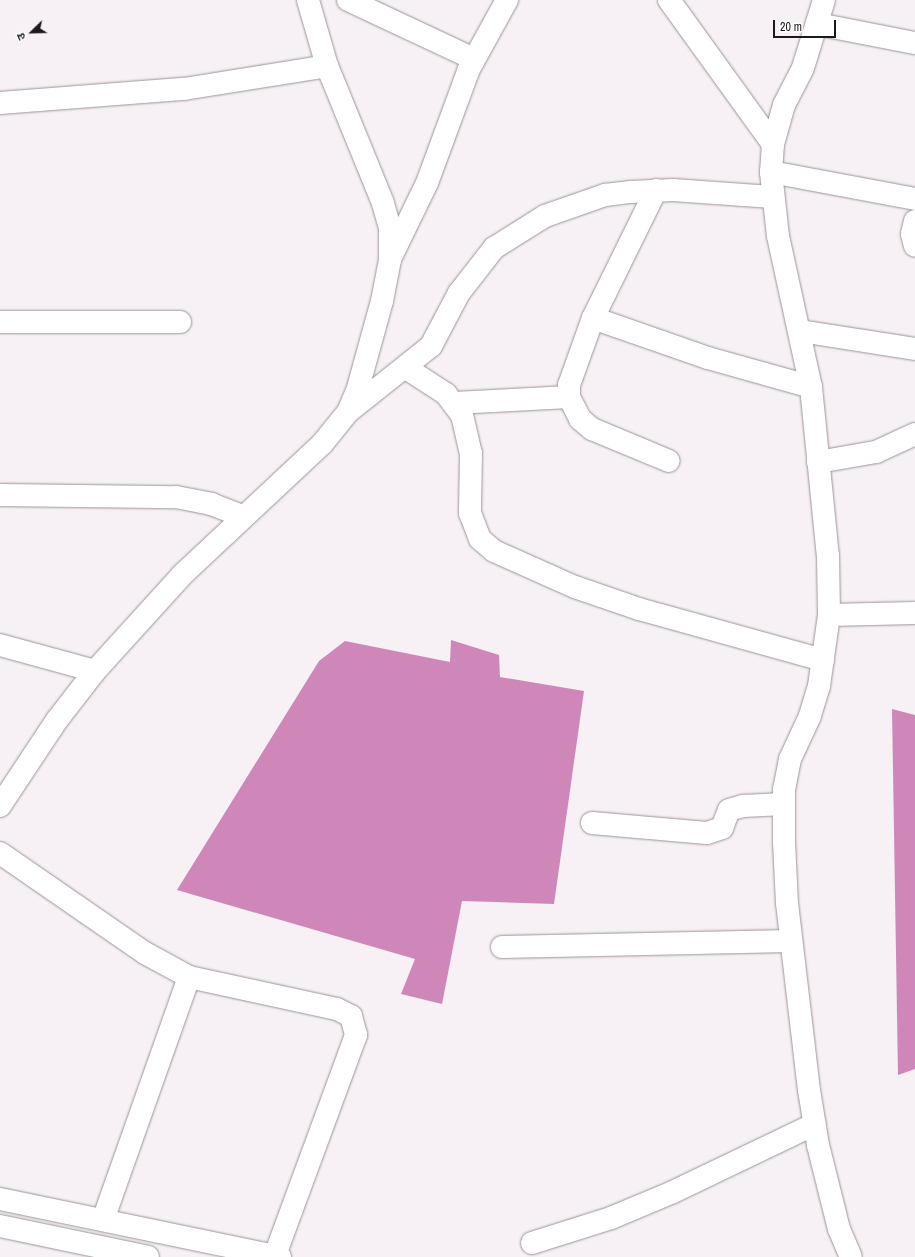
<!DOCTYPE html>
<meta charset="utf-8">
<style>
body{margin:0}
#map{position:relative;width:915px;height:1257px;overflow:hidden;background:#f7f0f4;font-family:"Archivo Narrow","Noto Sans Devanagari",sans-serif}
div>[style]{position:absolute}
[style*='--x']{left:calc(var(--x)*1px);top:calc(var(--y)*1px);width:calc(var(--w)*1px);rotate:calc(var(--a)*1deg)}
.water>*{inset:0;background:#ce87b8}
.roads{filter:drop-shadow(0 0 1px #9b9498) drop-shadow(0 0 1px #9b9498)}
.street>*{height:22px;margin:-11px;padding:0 11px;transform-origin:11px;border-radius:11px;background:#fff}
.secondary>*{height:22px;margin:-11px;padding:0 11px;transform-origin:11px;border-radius:11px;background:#fff}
span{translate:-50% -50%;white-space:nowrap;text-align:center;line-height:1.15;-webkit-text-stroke:3px #fff;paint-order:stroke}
.north{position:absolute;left:12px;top:12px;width:40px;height:40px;-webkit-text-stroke:3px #fff;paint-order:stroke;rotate:247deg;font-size:11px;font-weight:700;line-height:16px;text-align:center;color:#1b191a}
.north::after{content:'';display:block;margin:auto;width:14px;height:18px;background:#1b191a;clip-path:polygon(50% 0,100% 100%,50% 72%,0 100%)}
.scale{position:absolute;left:773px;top:20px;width:63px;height:18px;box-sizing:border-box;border:2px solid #1b191a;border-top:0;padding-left:5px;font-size:12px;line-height:14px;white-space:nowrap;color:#1b191a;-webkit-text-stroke:3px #fff;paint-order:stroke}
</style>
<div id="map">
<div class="water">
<i style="clip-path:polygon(451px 640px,499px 655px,500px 677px,584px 691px,554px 904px,462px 901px,442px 1004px,401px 994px,415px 959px,177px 890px,319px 661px,345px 641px,450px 662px)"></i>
<i style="clip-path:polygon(892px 709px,915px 715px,915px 1069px,898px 1075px)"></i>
</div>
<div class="roads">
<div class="street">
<i style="--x:348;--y:0;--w:139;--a:25.1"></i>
<i style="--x:669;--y:0;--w:178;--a:54.2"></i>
<i style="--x:824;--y:0;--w:71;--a:107.2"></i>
<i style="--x:803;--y:68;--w:42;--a:117.2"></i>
<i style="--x:784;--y:105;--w:41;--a:105.8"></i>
<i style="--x:773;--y:144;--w:28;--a:94"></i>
<i style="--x:771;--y:172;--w:64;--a:83.8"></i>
<i style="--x:778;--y:236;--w:155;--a:77.7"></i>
<i style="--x:811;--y:387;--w:170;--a:84.3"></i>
<i style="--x:828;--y:556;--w:59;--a:89"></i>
<i style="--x:829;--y:615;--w:72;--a:98"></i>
<i style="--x:819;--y:686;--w:31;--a:107"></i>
<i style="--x:810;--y:716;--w:47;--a:114.9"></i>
<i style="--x:790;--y:759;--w:32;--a:101"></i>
<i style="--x:784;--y:790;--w:52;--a:90"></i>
<i style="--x:784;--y:842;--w:61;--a:87.2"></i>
<i style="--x:787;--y:903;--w:188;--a:83.3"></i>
<i style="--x:809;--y:1090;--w:56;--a:80.7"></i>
<i style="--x:818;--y:1145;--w:87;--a:76"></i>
<i style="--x:839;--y:1229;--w:30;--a:67"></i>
<i style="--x:817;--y:24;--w:100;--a:11"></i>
<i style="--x:0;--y:103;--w:185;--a:-4.4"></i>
<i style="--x:184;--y:89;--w:145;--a:-9.1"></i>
<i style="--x:771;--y:172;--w:147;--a:10.6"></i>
<i style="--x:656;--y:190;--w:143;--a:116.2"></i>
<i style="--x:593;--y:318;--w:71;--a:109.7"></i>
<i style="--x:569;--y:385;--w:12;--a:90"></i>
<i style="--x:569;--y:397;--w:25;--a:63"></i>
<i style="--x:580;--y:419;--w:16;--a:40"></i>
<i style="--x:592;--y:429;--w:83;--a:22.6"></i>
<i style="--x:915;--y:221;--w:13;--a:103"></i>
<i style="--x:912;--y:234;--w:12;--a:76"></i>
<i style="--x:392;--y:255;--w:80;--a:-64.1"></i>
<i style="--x:427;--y:183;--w:121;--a:-69.8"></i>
<i style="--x:469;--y:69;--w:79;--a:-61.2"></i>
<i style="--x:593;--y:318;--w:122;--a:19.2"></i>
<i style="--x:708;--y:358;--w:107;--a:15.7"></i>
<i style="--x:0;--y:322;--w:180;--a:0"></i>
<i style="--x:800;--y:331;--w:116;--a:8.9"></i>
<i style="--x:406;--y:368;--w:48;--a:33"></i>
<i style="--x:446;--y:394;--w:26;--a:53"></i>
<i style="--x:462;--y:415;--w:39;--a:77"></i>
<i style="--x:471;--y:453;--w:60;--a:91"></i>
<i style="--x:470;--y:513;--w:28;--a:69"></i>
<i style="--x:480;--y:539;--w:18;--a:41"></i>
<i style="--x:494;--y:551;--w:89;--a:24"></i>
<i style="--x:575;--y:587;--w:68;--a:19"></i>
<i style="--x:639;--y:609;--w:191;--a:15.5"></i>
<i style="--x:455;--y:403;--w:114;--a:-3"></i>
<i style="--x:348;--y:412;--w:106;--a:-38.5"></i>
<i style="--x:431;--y:346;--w:60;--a:-62.2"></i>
<i style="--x:459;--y:293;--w:57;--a:-52.1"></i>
<i style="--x:494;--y:248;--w:60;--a:-32.1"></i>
<i style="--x:545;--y:216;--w:64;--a:-19.3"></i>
<i style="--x:605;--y:195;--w:26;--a:-7"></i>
<i style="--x:631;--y:192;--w:42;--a:-2.7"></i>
<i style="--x:673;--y:190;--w:99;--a:4"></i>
<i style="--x:818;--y:462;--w:59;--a:-9.8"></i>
<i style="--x:876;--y:452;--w:43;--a:-24.8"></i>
<i style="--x:0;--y:495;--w:176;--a:0.7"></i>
<i style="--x:176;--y:497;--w:36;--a:11"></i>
<i style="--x:211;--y:504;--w:34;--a:21"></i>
<i style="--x:829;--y:615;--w:86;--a:-1.3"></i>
<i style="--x:0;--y:645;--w:98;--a:15.3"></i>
<i style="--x:0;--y:806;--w:103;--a:-56.5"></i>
<i style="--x:57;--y:720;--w:62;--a:-52.2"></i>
<i style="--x:95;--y:671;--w:130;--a:-47.8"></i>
<i style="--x:182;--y:575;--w:192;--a:-43.1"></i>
<i style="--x:322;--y:444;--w:41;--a:-50.9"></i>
<i style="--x:348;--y:412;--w:26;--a:-67"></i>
<i style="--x:358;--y:388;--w:90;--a:-74.6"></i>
<i style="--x:382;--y:301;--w:42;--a:-79"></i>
<i style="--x:390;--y:260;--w:32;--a:-90"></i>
<i style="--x:390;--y:228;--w:26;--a:-106"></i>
<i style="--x:383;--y:203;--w:148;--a:-112.2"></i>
<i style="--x:327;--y:66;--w:69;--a:-106.1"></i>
<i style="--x:592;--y:823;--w:115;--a:5"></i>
<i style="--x:707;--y:833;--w:16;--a:-18"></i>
<i style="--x:722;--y:828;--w:19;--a:-69"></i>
<i style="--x:729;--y:810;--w:15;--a:-16"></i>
<i style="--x:743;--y:806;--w:41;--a:-2.8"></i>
<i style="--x:0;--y:853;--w:176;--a:34.6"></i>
<i style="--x:145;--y:953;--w:50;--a:28.6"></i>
<i style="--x:189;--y:977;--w:151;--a:12.2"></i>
<i style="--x:337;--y:1009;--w:16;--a:27"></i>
<i style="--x:351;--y:1016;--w:20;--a:75"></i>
<i style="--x:356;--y:1035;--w:234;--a:110.2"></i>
<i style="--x:502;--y:947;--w:289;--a:-1.2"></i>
<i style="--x:103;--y:1220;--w:258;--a:-70.5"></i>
<i style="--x:532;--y:1243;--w:83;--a:-17.6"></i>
<i style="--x:611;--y:1218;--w:67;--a:-22.8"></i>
<i style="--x:673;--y:1192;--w:157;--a:-25.6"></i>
</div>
<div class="secondary">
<i style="--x:0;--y:1199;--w:286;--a:11.7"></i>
<i style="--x:0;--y:1226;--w:151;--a:11.8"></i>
</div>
</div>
<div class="north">उ</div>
<div class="scale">20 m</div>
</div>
